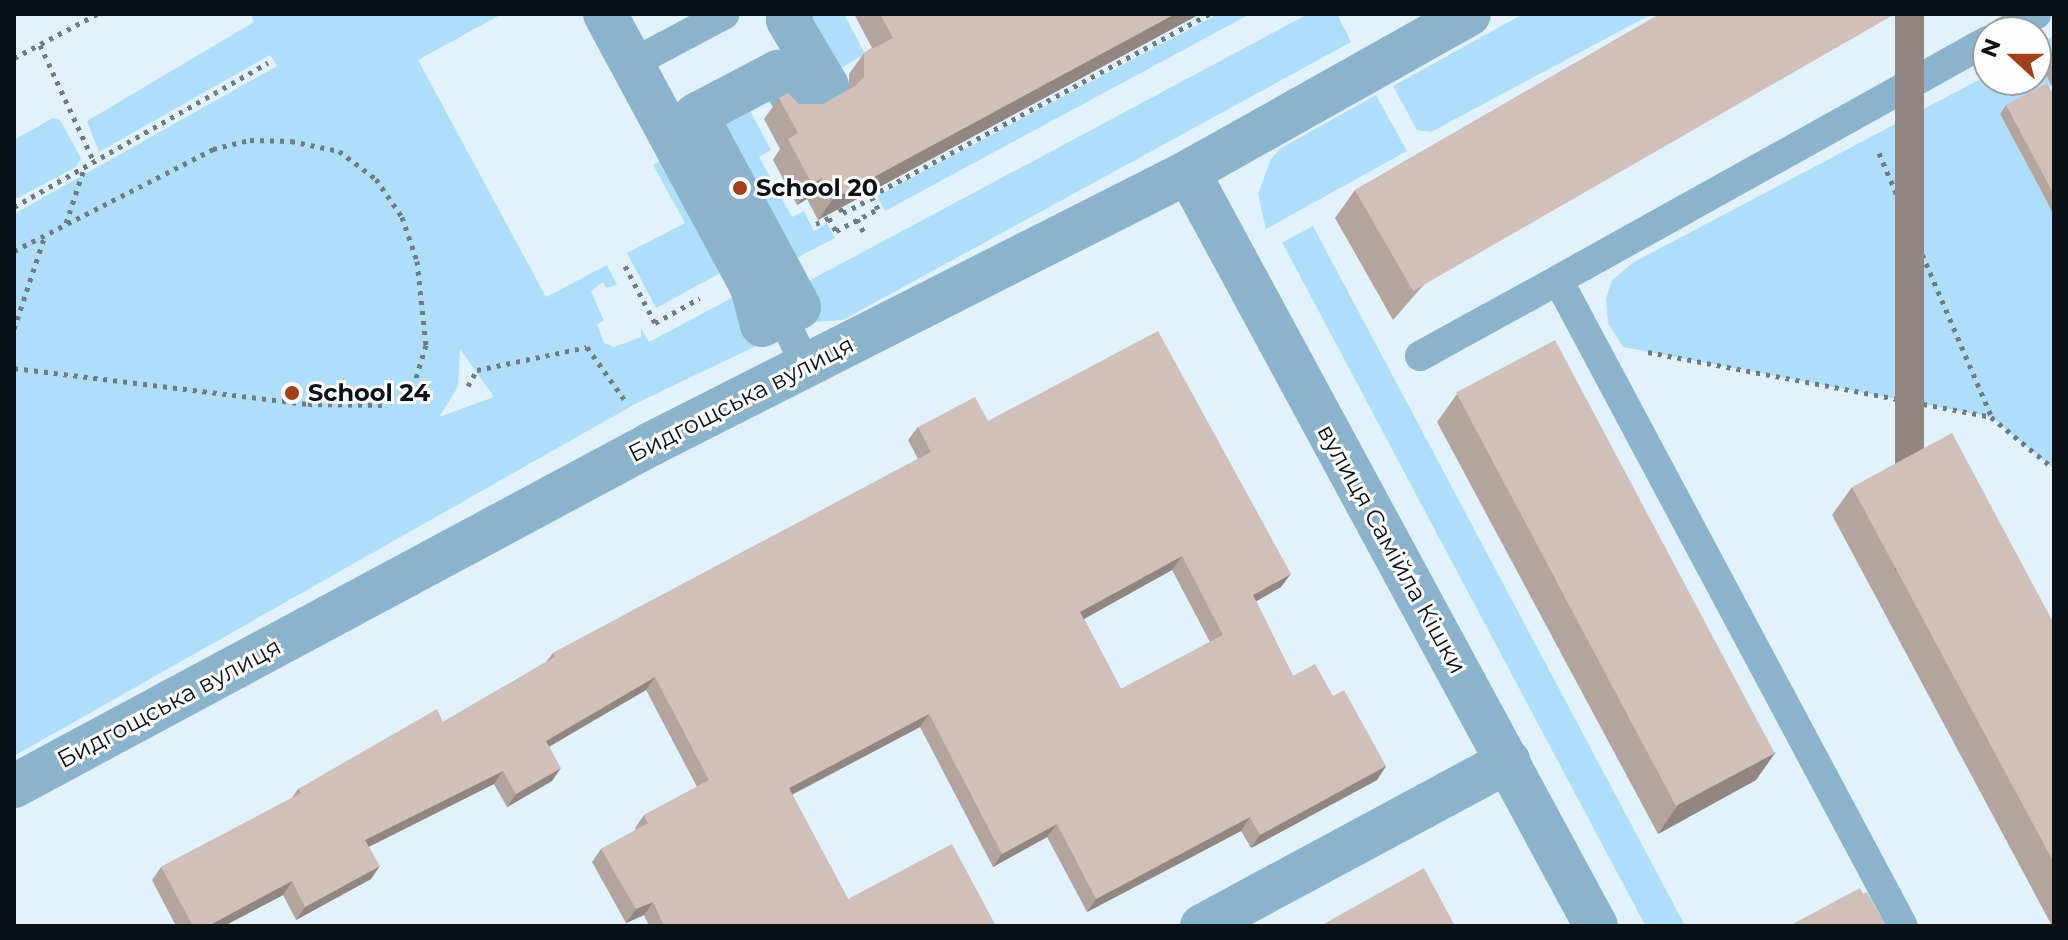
<!DOCTYPE html>
<meta charset="utf-8">
<style>
body{margin:0}
#map{position:relative;width:2068px;height:940px;overflow:hidden;background:#e2f2fc;font-family:Montserrat,sans-serif}
div>[style]{position:absolute}
[style*='--x']{left:calc(var(--x)*1px);top:calc(var(--y)*1px);width:calc(var(--w)*1px);rotate:calc(var(--a)*1deg)}
.green>*{inset:0;background:#afdefb;transform-origin:0 0}
.path>*{height:5px;margin-top:-2.5px;transform-origin:0;background:repeating-linear-gradient(90deg,#707b81 0 4px,transparent 0 10px)}
.service>*{height:30px;margin:-15px;padding:0 15px;transform-origin:15px;border-radius:15px;background:#8bb3cb}
.pedestrian>*{height:44px;margin:-22px;padding:0 22px;transform-origin:22px;border-radius:22px;background:#8bb3cb}
.minor>*{height:44px;margin:-22px;padding:0 22px;transform-origin:22px;border-radius:22px;background:#8bb3cb}
.wall>*{inset:0;background:#b4a49f}
.shaded-wall>*{inset:0;background:#928682;transform-origin:0 0}
.building>*{inset:0;background:#d1bfb9;transform-origin:0 0}
.dots>*{width:22px;height:22px;translate:-50% -50%;box-sizing:border-box;border:4px solid #fdfdfd;border-radius:50%}
span{translate:-50% -50%;white-space:nowrap;text-align:center;line-height:1.15;-webkit-text-stroke:6px #fdfdfd;paint-order:stroke}
.poi-label{font-size:24px;color:#0a1013;font-weight:700}
.left{translate:0 -50%;text-align:left}
.street-label{font-size:24px;color:#0a1013}
.frame{position:absolute;inset:0;border:16px solid #0a1013;pointer-events:none}
.north{position:absolute;left:1972px;top:16px;width:80px;height:80px;box-sizing:border-box;background:#fdfdfd;border:2px solid #9c9e9f;border-radius:50%;rotate:291deg;font-size:22px;font-weight:700;line-height:32px;text-align:center;color:#0a1013}
.north::after{content:'';display:block;margin:auto;width:28px;height:36px;background:#a53e1a;clip-path:polygon(50% 0,100% 100%,50% 72%,0 100%)}
</style>
<div id="map">
<div class="green">
<i style="clip-path:polygon(evenodd,251px 14px,502px 14px,418px 60px,546px 297px,607px 265px,617px 285px,606px 288px,603px 282px,591px 291px,604px 321px,597px 324px,604px 343px,614px 347px,641px 337px,641px 328px,649px 342px,752px 287px,758px 345px,637px 403px,14px 756px,14px 214px,277px 66px,270px 55px,99px 152px,87px 121px,254px 22px,251px 14px,460px 349px,494px 397px,439px 417px,458px 387px,460px 349px)"></i>
<i style="clip-path:polygon(799px 14px,844px 14px,865px 54px,823px 79px)"></i>
<i style="clip-path:polygon(1218px 14px,1250px 14px,885px 211px,877px 196px)"></i>
<i style="clip-path:polygon(1308px 14px,1337px 14px,1351px 42px,843px 320px,814px 322px,790px 291px)"></i>
<i style="clip-path:polygon(1523px 14px,1652px 14px,1431px 132px,1417px 130px,1393px 86px)"></i>
<i style="clip-path:polygon(2054px 35px,2052px 85px,2000px 114px,2054px 215px,2054px 469px,1991px 417px,1623px 347px,1608px 323px,1606px 299px,1612px 280px,1634px 262px,1988px 75px,1988px 80px,2036px 80px,2036px 48px)"></i>
<i style="clip-path:polygon(1376px 95px,1407px 151px,1266px 229px,1258px 194px,1271px 159px,1281px 148px)"></i>
<i style="clip-path:polygon(747px 105px,771px 150px,759px 157px,792px 217px,804px 211px,814px 231px,827px 223px,835px 238px,777px 268px,696px 116px)"></i>
<i style="clip-path:polygon(53px 118px,60px 120px,81px 158px,76px 167px,14px 200px,14px 140px)"></i>
<i style="clip-path:polygon(679px 150px,739px 263px,656px 308px,627px 253px,685px 223px,653px 165px)"></i>
<i style="left:1313px;top:226px;width:796px;height:35px;rotate:62deg"></i>
</div>
<div class="path">
<i style="--x:40;--y:45;--w:129;--a:65.2"></i>
<i style="--x:14;--y:58;--w:94;--a:-27.9"></i>
<i style="--x:1879;--y:153;--w:286;--a:66.9"></i>
<i style="--x:14;--y:207;--w:292;--a:-29.6"></i>
<i style="--x:840;--y:208;--w:6;--a:59"></i>
<i style="--x:843;--y:213;--w:34;--a:-27"></i>
<i style="--x:857;--y:219;--w:18;--a:63"></i>
<i style="--x:66;--y:223;--w:57;--a:-71.6"></i>
<i style="--x:816;--y:224;--w:14;--a:-25"></i>
<i style="--x:829;--y:218;--w:15;--a:62"></i>
<i style="--x:836;--y:231;--w:47;--a:-27.6"></i>
<i style="--x:878;--y:209;--w:15;--a:-118"></i>
<i style="--x:871;--y:196;--w:384;--a:-28.3"></i>
<i style="--x:14;--y:251;--w:224;--a:-27.1"></i>
<i style="--x:213;--y:149;--w:38;--a:-14"></i>
<i style="--x:250;--y:140;--w:41;--a:1.4"></i>
<i style="--x:291;--y:141;--w:49;--a:11.8"></i>
<i style="--x:339;--y:151;--w:46;--a:37.1"></i>
<i style="--x:376;--y:179;--w:46;--a:55.6"></i>
<i style="--x:402;--y:217;--w:46;--a:71.2"></i>
<i style="--x:417;--y:261;--w:84;--a:83.9"></i>
<i style="--x:426;--y:345;--w:38;--a:107"></i>
<i style="--x:625;--y:266;--w:64;--a:62.2"></i>
<i style="--x:655;--y:323;--w:51;--a:-29.1"></i>
<i style="--x:14;--y:329;--w:99;--a:-71.7"></i>
<i style="--x:1648;--y:352;--w:349;--a:10.7"></i>
<i style="--x:1991;--y:417;--w:82;--a:39.5"></i>
<i style="--x:14;--y:368;--w:296;--a:7"></i>
<i style="--x:308;--y:404;--w:79;--a:0.7"></i>
<i style="--x:468;--y:386;--w:18;--a:-61"></i>
<i style="--x:477;--y:370;--w:112;--a:-11.8"></i>
<i style="--x:587;--y:347;--w:64;--a:54.6"></i>
</div>
<div class="service">
<i style="--x:2004;--y:32;--w:37;--a:-29"></i>
<i style="--x:646;--y:56;--w:89;--a:-28"></i>
<i style="--x:1558;--y:280;--w:492;--a:-29.1"></i>
<i style="--x:774;--y:299;--w:74;--a:64.5"></i>
<i style="--x:1420;--y:356;--w:158;--a:-28.8"></i>
<i style="--x:1558;--y:280;--w:732;--a:61.9"></i>
</div>
<div class="pedestrian">
<i style="--x:605;--y:14;--w:310;--a:61.7"></i>
<i style="--x:752;--y:287;--w:39;--a:75"></i>
<i style="--x:762;--y:325;--w:41;--a:-25.9"></i>
<i style="--x:799;--y:307;--w:218;--a:-118.2"></i>
<i style="--x:696;--y:115;--w:93;--a:-27.7"></i>
<i style="--x:778;--y:72;--w:36;--a:60"></i>
<i style="--x:796;--y:103;--w:35;--a:-29"></i>
<i style="--x:827;--y:86;--w:77;--a:-120.6"></i>
<i style="--x:788;--y:20;--w:7;--a:-63"></i>
</div>
<div class="minor">
<i style="--x:1188;--y:172;--w:857;--a:61.58"></i>
<i style="--x:14;--y:786;--w:723;--a:-28.23"></i>
<i style="--x:651;--y:444;--w:602;--a:-26.86"></i>
<i style="--x:1188;--y:172;--w:322;--a:-29.3"></i>
<i style="--x:1202;--y:926;--w:348;--a:-28.3"></i>
</div>
<div class="wall">
<i style="clip-path:polygon(854px 14px,1200px 14px,818px 220px,807px 199px,797px 205px,773px 160px,780px 149px,764px 119px,779px 98px,799px 104px,823px 104px,849px 89px,849px 74px,864px 53px,872px 48px)"></i>
<i style="clip-path:polygon(1660px 14px,1393px 320px,1335px 218px,1355px 190px)"></i>
<i style="clip-path:polygon(2054px 55px,2054px 90px,2042px 67px,2048px 58px)"></i>
<i style="clip-path:polygon(2054px 96px,2054px 215px,2000px 114px,2006px 105px)"></i>
<i style="clip-path:polygon(1457px 394px,1756px 780px,1658px 834px,1437px 422px)"></i>
<i style="clip-path:polygon(evenodd,988px 421px,1281px 587px,1256px 601px,1293px 676px,1333px 696px,1386px 766px,1377px 780px,1251px 848px,1241px 831px,1087px 912px,1047px 837px,993px 867px,920px 727px,792px 795px,848px 899px,996px 926px,649px 926px,644px 915px,626px 923px,592px 862px,601px 849px,636px 830px,635px 828px,644px 815px,697px 787px,646px 690px,549px 747px,552px 781px,507px 807px,494px 784px,369px 847px,371px 879px,296px 920px,283px 895px,224px 926px,176px 926px,152px 880px,161px 867px,292px 798px,298px 789px,443px 722px,546px 662px,553px 653px,918px 459px,908px 440px,918px 427px,988px 421px,1172px 570px,1210px 642px,1121px 689px,1084px 619px,1172px 570px)"></i>
<i style="clip-path:polygon(1852px 487px,2054px 624px,2054px 926px,2052px 926px,1832px 515px)"></i>
</div>
<div class="shaded-wall">
<i style="clip-path:polygon(1175px 14px,1200px 14px,818px 220px,833px 199px)"></i>
<i style="left:1895px;top:14px;width:29px;height:556px"></i>
<i style="clip-path:polygon(822px 178px,807px 199px,797px 205px,812px 184px)"></i>
<i style="clip-path:polygon(1182px 556px,1172px 570px,1071px 626px,1080px 612px)"></i>
<i style="clip-path:polygon(1291px 574px,1281px 587px,1243px 609px,1253px 595px)"></i>
<i style="clip-path:polygon(655px 677px,646px 690px,536px 754px,546px 741px)"></i>
<i style="clip-path:polygon(929px 714px,920px 727px,779px 801px,789px 788px)"></i>
<i style="clip-path:polygon(1776px 752px,1756px 780px,1658px 834px,1678px 805px)"></i>
<i style="clip-path:polygon(1386px 766px,1377px 780px,1251px 848px,1260px 835px)"></i>
<i style="clip-path:polygon(561px 768px,552px 781px,507px 807px,516px 794px)"></i>
<i style="clip-path:polygon(503px 771px,494px 784px,356px 853px,365px 840px)"></i>
<i style="clip-path:polygon(1250px 817px,1241px 831px,1087px 912px,1096px 899px)"></i>
<i style="clip-path:polygon(1057px 824px,1047px 837px,993px 867px,1002px 854px)"></i>
<i style="clip-path:polygon(380px 866px,371px 879px,296px 920px,305px 907px)"></i>
<i style="clip-path:polygon(292px 881px,283px 895px,224px 926px,208px 926px)"></i>
<i style="clip-path:polygon(653px 902px,644px 915px,626px 923px,636px 909px)"></i>
</div>
<div class="building">
<i style="clip-path:polygon(880px 14px,1175px 14px,833px 199px,822px 178px,812px 184px,788px 139px,798px 133px,779px 98px,788px 93px,799px 104px,823px 104px,855px 86px,864px 77px,864px 53px,893px 38px)"></i>
<i style="clip-path:polygon(1660px 14px,1895px 14px,1413px 291px,1355px 190px)"></i>
<i style="clip-path:polygon(2054px 55px,2054px 70px,2048px 58px)"></i>
<i style="clip-path:polygon(2047px 83px,2054px 96px,2054px 195px,2006px 105px)"></i>
<i style="clip-path:polygon(evenodd,1158px 331px,1291px 574px,1253px 595px,1293px 676px,1315px 664px,1333px 696px,1344px 690px,1386px 766px,1260px 835px,1250px 817px,1096px 899px,1057px 824px,1002px 854px,929px 714px,789px 788px,848px 899px,952px 844px,996px 926px,664px 926px,653px 902px,636px 909px,601px 849px,648px 823px,644px 815px,709px 780px,655px 677px,546px 741px,561px 768px,516px 794px,503px 771px,365px 840px,380px 866px,305px 907px,292px 881px,208px 926px,193px 926px,161px 867px,301px 793px,298px 789px,437px 709px,443px 722px,555px 657px,553px 653px,931px 452px,918px 427px,975px 397px,988px 421px,1158px 331px,1182px 556px,1223px 635px,1121px 689px,1080px 612px,1182px 556px)"></i>
<i style="left:1555px;top:340px;width:468px;height:112px;rotate:62deg"></i>
<i style="clip-path:polygon(1952px 433px,2054px 624px,2054px 863px,1852px 487px)"></i>
<i style="clip-path:polygon(1424px 868px,1455px 926px,1320px 926px)"></i>
<i style="clip-path:polygon(1860px 888px,1863px 894px,1867px 892px,1886px 926px,1789px 926px)"></i>
</div>
<div class="dots">
<i style="left:740px;top:188px;background:#a53e1a"></i>
<i style="left:292px;top:393px;background:#a53e1a"></i>
</div>
<div class="poi-label">
<span class="left" style="left:756px;top:188px">School 20</span>
<span class="left" style="left:308px;top:393px">School 24</span>
</div>
<div class="street-label">
<span style="left:741px;top:399px;rotate:-27deg">Бидгощська вулиця</span>
<span style="left:1392px;top:549px;rotate:61deg">вулиця Самійла Кішки</span>
<span style="left:169px;top:703px;rotate:-28deg">Бидгощська вулиця</span>
</div>
<div class="frame"></div>
<div class="north">N</div>
</div>
